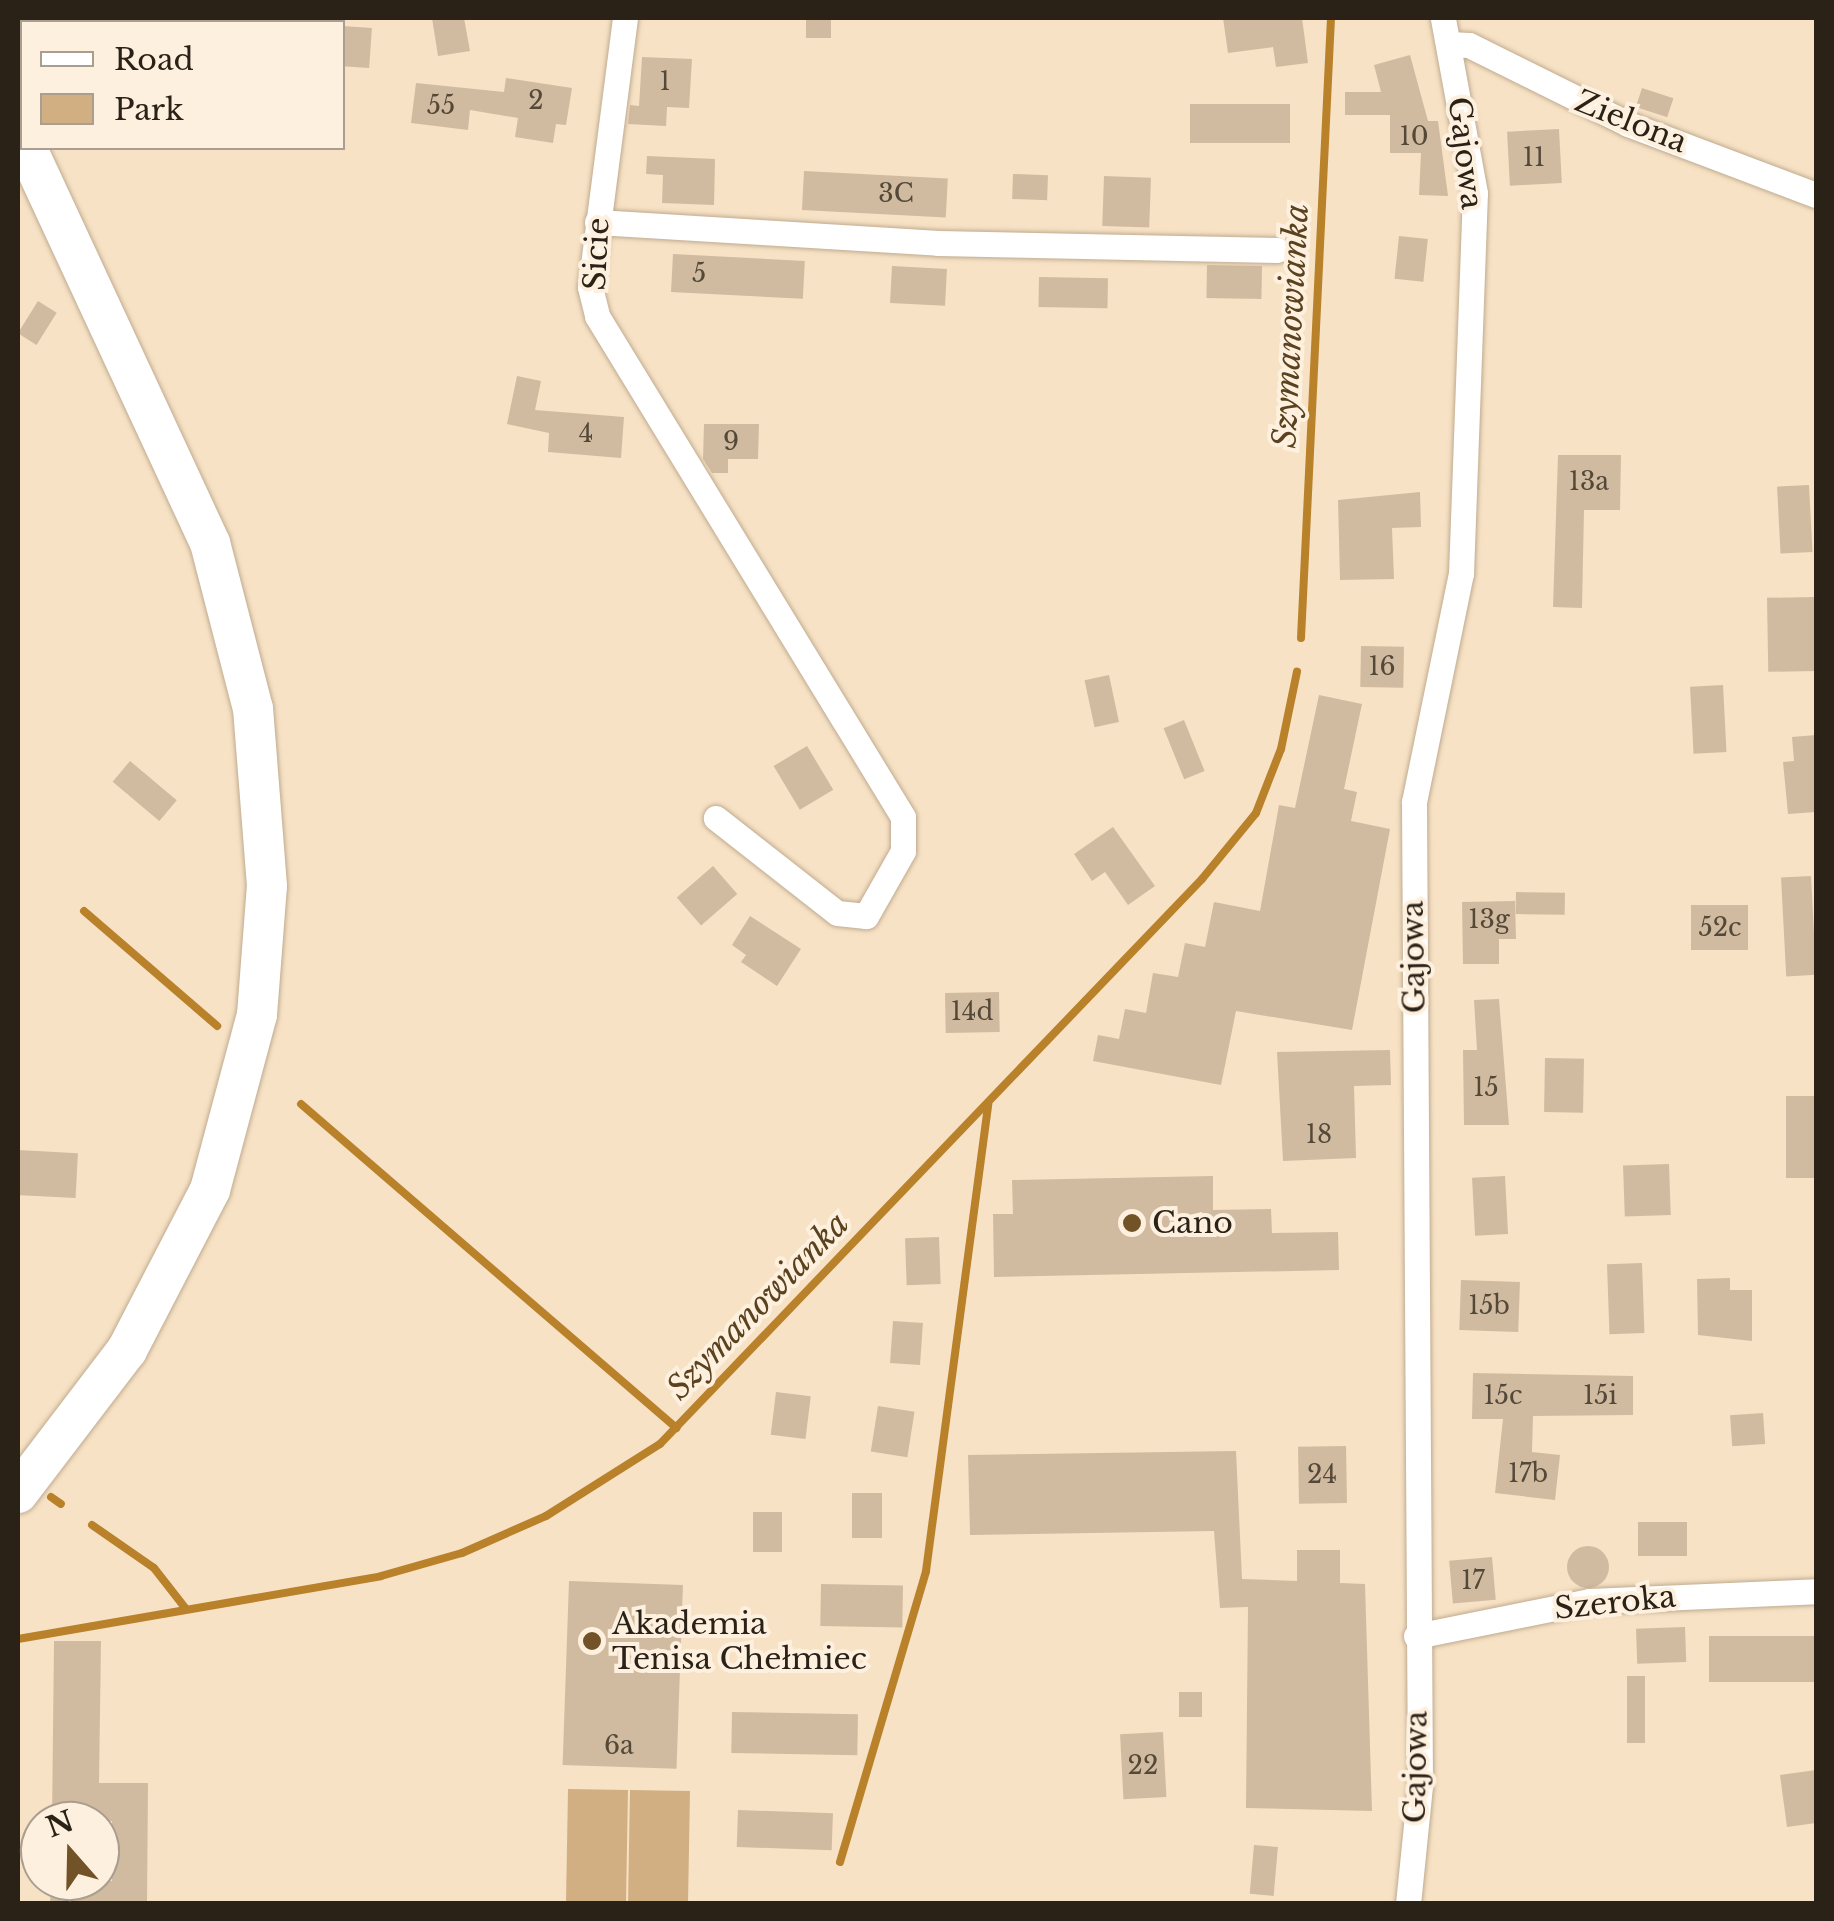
<!DOCTYPE html>
<meta charset="utf-8">
<style>
body{margin:0}
#map{position:relative;width:1834px;height:1921px;overflow:hidden;background:#f7e2c5;font-family:"Libre Baskerville",serif}
div>[style]{position:absolute}
[style*='--x']{left:calc(var(--x)*1px);top:calc(var(--y)*1px);width:calc(var(--w)*1px);rotate:calc(var(--a)*1deg)}
.green>*{inset:0;background:#d1af82;transform-origin:0 0}
.stream>*{height:8px;margin:-4px;padding:0 4px;transform-origin:4px;border-radius:4px;background:#b8812a}
.building>*{inset:0;background:#d1bba0;transform-origin:0 0}
.round{border-radius:50%}
.roads{filter:drop-shadow(0 0 2px #c0ab90) drop-shadow(0 0 2px #c0ab90)}
.street>*{height:25px;margin:-12.5px;padding:0 12.5px;transform-origin:12.5px;border-radius:12.5px;background:#fff}
.primary>*{height:40px;margin:-20px;padding:0 20px;transform-origin:20px;border-radius:20px;background:#fff}
.dots>*{width:28px;height:28px;translate:-50% -50%;box-sizing:border-box;border:5px solid #fef0df;border-radius:50%}
span{translate:-50% -50%;white-space:nowrap;text-align:center;line-height:1.15;-webkit-text-stroke:8px #fef0df;paint-order:stroke}
.number-label{font-size:25px;color:#544839}
.number-label span{-webkit-text-stroke-width:0}
.street-label{font-size:30px;color:#2a2217}
.poi-label{font-size:30px;color:#2a2217}
.left{translate:0 -50%;text-align:left}
.water-label{font-size:32px;color:#5a421f;font-style:italic}
.frame{position:absolute;inset:0;border:20px solid #2a2217;pointer-events:none}
.legend{position:absolute;left:20px;top:20px;width:325px;height:130px;box-sizing:border-box;background:#fef0df;border:2px solid #a99e8f;margin:0;padding:12px 18px;list-style:none;font-size:30px;color:#2a2217}
.legend li{display:flex;align-items:center;gap:20px;height:50px}
.legend b{width:50px;border:2px solid #a99e8f}
.north{position:absolute;left:20px;top:1801px;width:100px;height:100px;box-sizing:border-box;background:#fef0df;border:2px solid #a99e8f;border-radius:50%;rotate:340deg;font-size:28px;font-weight:700;line-height:40px;text-align:center;color:#2a2217}
.north::after{content:'';display:block;margin:auto;width:35px;height:45px;background:#715327;clip-path:polygon(50% 0,100% 100%,50% 72%,0 100%)}
</style>
<div id="map">
<div class="green">
<i style="left:568px;top:1789px;width:60px;height:114px;rotate:1deg"></i>
<i style="left:630px;top:1790px;width:60px;height:113px;rotate:1deg"></i>
</div>
<div class="stream">
<i style="--x:1301;--y:638;--w:621;--a:-87.23"></i>
<i style="--x:84;--y:911;--w:176;--a:40.8"></i>
<i style="--x:301;--y:1104;--w:496;--a:40.8"></i>
<i style="--x:51;--y:1497;--w:12;--a:35"></i>
<i style="--x:92;--y:1525;--w:75;--a:34.7"></i>
<i style="--x:154;--y:1568;--w:52;--a:52"></i>
<i style="--x:18;--y:1639;--w:368;--a:-9.8"></i>
<i style="--x:381;--y:1576;--w:84;--a:-15.9"></i>
<i style="--x:462;--y:1553;--w:92;--a:-23.8"></i>
<i style="--x:546;--y:1516;--w:135;--a:-32.3"></i>
<i style="--x:660;--y:1444;--w:783;--a:-46.19"></i>
<i style="--x:1202;--y:879;--w:85;--a:-50.7"></i>
<i style="--x:1256;--y:813;--w:69;--a:-68.7"></i>
<i style="--x:1281;--y:749;--w:79;--a:-78.3"></i>
<i style="--x:840;--y:1862;--w:303;--a:-73.5"></i>
<i style="--x:926;--y:1571;--w:471;--a:-82.4"></i>
</div>
<div class="building">
<i style="clip-path:polygon(432px 18px,464px 18px,470px 51px,438px 56px)"></i>
<i style="left:806px;top:18px;width:25px;height:20px"></i>
<i style="clip-path:polygon(1223px 18px,1302px 18px,1308px 63px,1276px 67px,1273px 47px,1228px 53px)"></i>
<i style="left:342px;top:26px;width:30px;height:40px;rotate:4deg"></i>
<i style="clip-path:polygon(1410px 55px,1428px 121px,1438px 121px,1448px 196px,1419px 195px,1421px 153px,1390px 153px,1390px 115px,1345px 115px,1345px 92px,1381px 92px,1374px 65px)"></i>
<i style="clip-path:polygon(642px 57px,692px 59px,689px 108px,667px 107px,666px 126px,628px 124px,630px 105px,639px 106px)"></i>
<i style="clip-path:polygon(506px 78px,572px 88px,566px 125px,556px 124px,553px 143px,515px 137px,518px 118px,470px 110px,468px 130px,411px 123px,416px 83px,504px 92px)"></i>
<i style="left:1642px;top:88px;width:33px;height:20px;rotate:18deg"></i>
<i style="left:1190px;top:104px;width:100px;height:39px"></i>
<i style="left:1559px;top:129px;width:54px;height:52px;rotate:87deg"></i>
<i style="clip-path:polygon(647px 156px,715px 159px,714px 205px,662px 203px,663px 175px,646px 174px)"></i>
<i style="left:804px;top:171px;width:144px;height:39px;rotate:3deg"></i>
<i style="left:1013px;top:174px;width:35px;height:25px;rotate:2deg"></i>
<i style="left:1104px;top:176px;width:47px;height:50px;rotate:2deg"></i>
<i style="left:1399px;top:236px;width:29px;height:43px;rotate:6deg"></i>
<i style="left:673px;top:254px;width:132px;height:38px;rotate:3deg"></i>
<i style="left:1207px;top:265px;width:55px;height:33px;rotate:1deg"></i>
<i style="left:892px;top:266px;width:55px;height:37px;rotate:3deg"></i>
<i style="left:1039px;top:277px;width:69px;height:30px;rotate:1deg"></i>
<i style="left:38px;top:301px;width:22px;height:38px;rotate:32deg"></i>
<i style="clip-path:polygon(517px 376px,541px 381px,535px 410px,624px 417px,621px 458px,548px 452px,549px 433px,507px 424px)"></i>
<i style="clip-path:polygon(704px 424px,759px 424px,758px 459px,728px 459px,728px 473px,712px 473px,703px 459px)"></i>
<i style="clip-path:polygon(1558px 455px,1621px 455px,1620px 510px,1584px 510px,1582px 608px,1553px 607px)"></i>
<i style="left:1809px;top:485px;width:67px;height:32px;rotate:87deg"></i>
<i style="clip-path:polygon(1420px 492px,1421px 527px,1392px 528px,1394px 579px,1340px 580px,1338px 500px)"></i>
<i style="left:1815px;top:597px;width:74px;height:48px;rotate:89deg"></i>
<i style="left:1361px;top:646px;width:43px;height:41px;rotate:1deg"></i>
<i style="left:1109px;top:675px;width:48px;height:25px;rotate:78deg"></i>
<i style="left:1723px;top:685px;width:67px;height:33px;rotate:87deg"></i>
<i style="clip-path:polygon(1319px 695px,1362px 704px,1344px 789px,1357px 792px,1351px 821px,1390px 829px,1352px 1030px,1236px 1011px,1221px 1085px,1093px 1061px,1098px 1035px,1119px 1039px,1125px 1009px,1146px 1013px,1153px 973px,1178px 977px,1185px 943px,1205px 947px,1214px 902px,1260px 911px,1279px 805px,1295px 808px)"></i>
<i style="left:1184px;top:720px;width:55px;height:22px;rotate:68deg"></i>
<i style="clip-path:polygon(1816px 735px,1816px 812px,1788px 814px,1783px 762px,1794px 761px,1792px 737px)"></i>
<i style="left:807px;top:746px;width:51px;height:39px;rotate:59deg"></i>
<i style="left:130px;top:761px;width:61px;height:27px;rotate:40deg"></i>
<i style="clip-path:polygon(1113px 827px,1155px 886px,1128px 905px,1105px 872px,1092px 881px,1074px 854px)"></i>
<i style="left:713px;top:866px;width:37px;height:48px;rotate:49deg"></i>
<i style="left:1811px;top:876px;width:99px;height:30px;rotate:87deg"></i>
<i style="left:1516px;top:892px;width:49px;height:22px;rotate:1deg"></i>
<i style="clip-path:polygon(1515px 901px,1516px 939px,1499px 939px,1499px 964px,1463px 964px,1462px 902px)"></i>
<i style="left:1748px;top:905px;width:45px;height:57px;rotate:90deg"></i>
<i style="clip-path:polygon(750px 916px,801px 949px,777px 986px,741px 962px,746px 955px,732px 945px)"></i>
<i style="left:999px;top:992px;width:40px;height:54px;rotate:89deg"></i>
<i style="clip-path:polygon(1499px 999px,1509px 1125px,1464px 1125px,1463px 1050px,1477px 1050px,1474px 1000px)"></i>
<i style="clip-path:polygon(1390px 1050px,1391px 1085px,1354px 1086px,1356px 1158px,1283px 1161px,1277px 1052px)"></i>
<i style="left:1545px;top:1058px;width:39px;height:54px;rotate:1deg"></i>
<i style="left:1816px;top:1096px;width:82px;height:30px;rotate:90deg"></i>
<i style="left:18px;top:1150px;width:60px;height:45px;rotate:3deg"></i>
<i style="left:1669px;top:1164px;width:51px;height:46px;rotate:88deg"></i>
<i style="clip-path:polygon(1213px 1176px,1213px 1210px,1271px 1209px,1272px 1233px,1338px 1232px,1339px 1270px,994px 1277px,993px 1214px,1013px 1214px,1012px 1180px)"></i>
<i style="left:1505px;top:1176px;width:58px;height:33px;rotate:87deg"></i>
<i style="left:939px;top:1237px;width:47px;height:34px;rotate:88deg"></i>
<i style="left:1642px;top:1263px;width:70px;height:35px;rotate:88deg"></i>
<i style="clip-path:polygon(1730px 1278px,1730px 1290px,1752px 1290px,1752px 1341px,1698px 1335px,1697px 1279px)"></i>
<i style="left:1461px;top:1280px;width:59px;height:50px;rotate:2deg"></i>
<i style="left:893px;top:1321px;width:30px;height:42px;rotate:4deg"></i>
<i style="clip-path:polygon(1473px 1373px,1633px 1376px,1633px 1415px,1533px 1416px,1532px 1452px,1560px 1455px,1555px 1500px,1495px 1493px,1503px 1419px,1472px 1419px)"></i>
<i style="left:776px;top:1392px;width:35px;height:43px;rotate:7deg"></i>
<i style="left:878px;top:1406px;width:37px;height:46px;rotate:9deg"></i>
<i style="left:1763px;top:1413px;width:31px;height:33px;rotate:86deg"></i>
<i style="left:1346px;top:1446px;width:57px;height:48px;rotate:89deg"></i>
<i style="clip-path:polygon(1236px 1451px,1242px 1579px,1297px 1581px,1297px 1550px,1340px 1550px,1340px 1583px,1365px 1584px,1372px 1811px,1246px 1808px,1248px 1607px,1220px 1608px,1214px 1531px,970px 1535px,968px 1455px)"></i>
<i style="left:852px;top:1493px;width:30px;height:45px"></i>
<i style="left:753px;top:1512px;width:29px;height:40px"></i>
<i style="left:1687px;top:1522px;width:34px;height:49px;rotate:90deg"></i>
<i class="round" style="left:1567px;top:1546px;width:42px;height:42px"></i>
<i style="left:1492px;top:1557px;width:43px;height:43px;rotate:85deg"></i>
<i style="left:569px;top:1581px;width:114px;height:184px;rotate:2deg"></i>
<i style="left:821px;top:1584px;width:82px;height:42px;rotate:1deg"></i>
<i style="left:1685px;top:1627px;width:35px;height:49px;rotate:88deg"></i>
<i style="left:1816px;top:1636px;width:46px;height:107px;rotate:90deg"></i>
<i style="clip-path:polygon(54px 1641px,101px 1641px,99px 1783px,148px 1783px,147px 1904px,50px 1904px,51px 1881px,112px 1881px,112px 1821px,52px 1821px)"></i>
<i style="left:1627px;top:1676px;width:18px;height:67px"></i>
<i style="left:1179px;top:1692px;width:23px;height:25px"></i>
<i style="left:732px;top:1712px;width:126px;height:41px;rotate:1deg"></i>
<i style="left:1163px;top:1732px;width:65px;height:43px;rotate:87deg"></i>
<i style="clip-path:polygon(1816px 1770px,1816px 1823px,1787px 1827px,1780px 1775px)"></i>
<i style="left:738px;top:1810px;width:95px;height:37px;rotate:2deg"></i>
<i style="left:1254px;top:1845px;width:24px;height:49px;rotate:5deg"></i>
</div>
<div class="roads">
<div class="street">
<i style="--x:625;--y:18;--w:271;--a:97.4"></i>
<i style="--x:590;--y:287;--w:30;--a:76"></i>
<i style="--x:597;--y:316;--w:587;--a:58.58"></i>
<i style="--x:903;--y:817;--w:34;--a:90"></i>
<i style="--x:903;--y:851;--w:75;--a:119.6"></i>
<i style="--x:866;--y:916;--w:29;--a:-174"></i>
<i style="--x:837;--y:913;--w:154;--a:-141.9"></i>
<i style="--x:1449;--y:44;--w:20;--a:3"></i>
<i style="--x:1469;--y:45;--w:178;--a:26.4"></i>
<i style="--x:1628;--y:124;--w:201;--a:20.7"></i>
<i style="--x:597;--y:222;--w:342;--a:3.5"></i>
<i style="--x:938;--y:243;--w:339;--a:1.2"></i>
<i style="--x:1416;--y:1636;--w:177;--a:-11.4"></i>
<i style="--x:1590;--y:1601;--w:226;--a:-2.5"></i>
<i style="--x:1408;--y:1904;--w:120;--a:-84.2"></i>
<i style="--x:1420;--y:1785;--w:983;--a:-90.35"></i>
<i style="--x:1414;--y:802;--w:233;--a:-78.4"></i>
<i style="--x:1461;--y:574;--w:381;--a:-87.9"></i>
<i style="--x:1475;--y:193;--w:178;--a:-100.4"></i>
</div>
<div class="primary">
<i style="--x:18;--y:1493;--w:180;--a:-52.7"></i>
<i style="--x:127;--y:1350;--w:180;--a:-62.6"></i>
<i style="--x:210;--y:1190;--w:181;--a:-75"></i>
<i style="--x:257;--y:1015;--w:129;--a:-85.6"></i>
<i style="--x:267;--y:886;--w:178;--a:-94.5"></i>
<i style="--x:253;--y:709;--w:171;--a:-104.5"></i>
<i style="--x:210;--y:543;--w:435;--a:-114.9"></i>
</div>
</div>
<div class="dots">
<i style="left:1132px;top:1223px;background:#715327"></i>
<i style="left:592px;top:1641px;background:#715327"></i>
</div>
<div class="number-label">
<span style="left:665px;top:82px">1</span>
<span style="left:536px;top:101px">2</span>
<span style="left:441px;top:106px">55</span>
<span style="left:1414px;top:137px">10</span>
<span style="left:1534px;top:158px">11</span>
<span style="left:896px;top:194px">3C</span>
<span style="left:699px;top:274px">5</span>
<span style="left:586px;top:434px">4</span>
<span style="left:731px;top:442px">9</span>
<span style="left:1589px;top:482px">13a</span>
<span style="left:1382px;top:667px">16</span>
<span style="left:1489px;top:920px">13g</span>
<span style="left:1720px;top:928px">52c</span>
<span style="left:972px;top:1012px">14d</span>
<span style="left:1486px;top:1088px">15</span>
<span style="left:1319px;top:1135px">18</span>
<span style="left:1489px;top:1306px">15b</span>
<span style="left:1503px;top:1396px">15c</span>
<span style="left:1600px;top:1396px">15i</span>
<span style="left:1528px;top:1474px">17b</span>
<span style="left:1322px;top:1475px">24</span>
<span style="left:1473px;top:1581px">17</span>
<span style="left:619px;top:1746px">6a</span>
<span style="left:1143px;top:1766px">22</span>
</div>
<div class="street-label">
<span style="left:1631px;top:122px;rotate:22deg">Zielona</span>
<span style="left:1465px;top:153px;rotate:83deg">Gajowa</span>
<span style="left:597px;top:254px;rotate:-87deg">Sicie</span>
<span style="left:1414px;top:957px;rotate:-91deg">Gajowa</span>
<span style="left:1615px;top:1603px;rotate:-6deg">Szeroka</span>
<span style="left:1416px;top:1767px;rotate:-89deg">Gajowa</span>
</div>
<div class="poi-label">
<span class="left" style="left:1152px;top:1223px">Cano</span>
<span class="left" style="left:612px;top:1641px">Akademia<br>Tenisa Chełmiec</span>
</div>
<div class="water-label">
<span style="left:1291px;top:326px;rotate:-87deg">Szymanowianka</span>
<span style="left:758px;top:1306px;rotate:-46deg">Szymanowianka</span>
</div>
<div class="frame"></div>
<ul class="legend">
<li><b style="height:12px;background:#fff"></b>Road</li>
<li><b style="height:28px;background:#d1af82"></b>Park</li>
</ul>
<div class="north">N</div>
</div>
